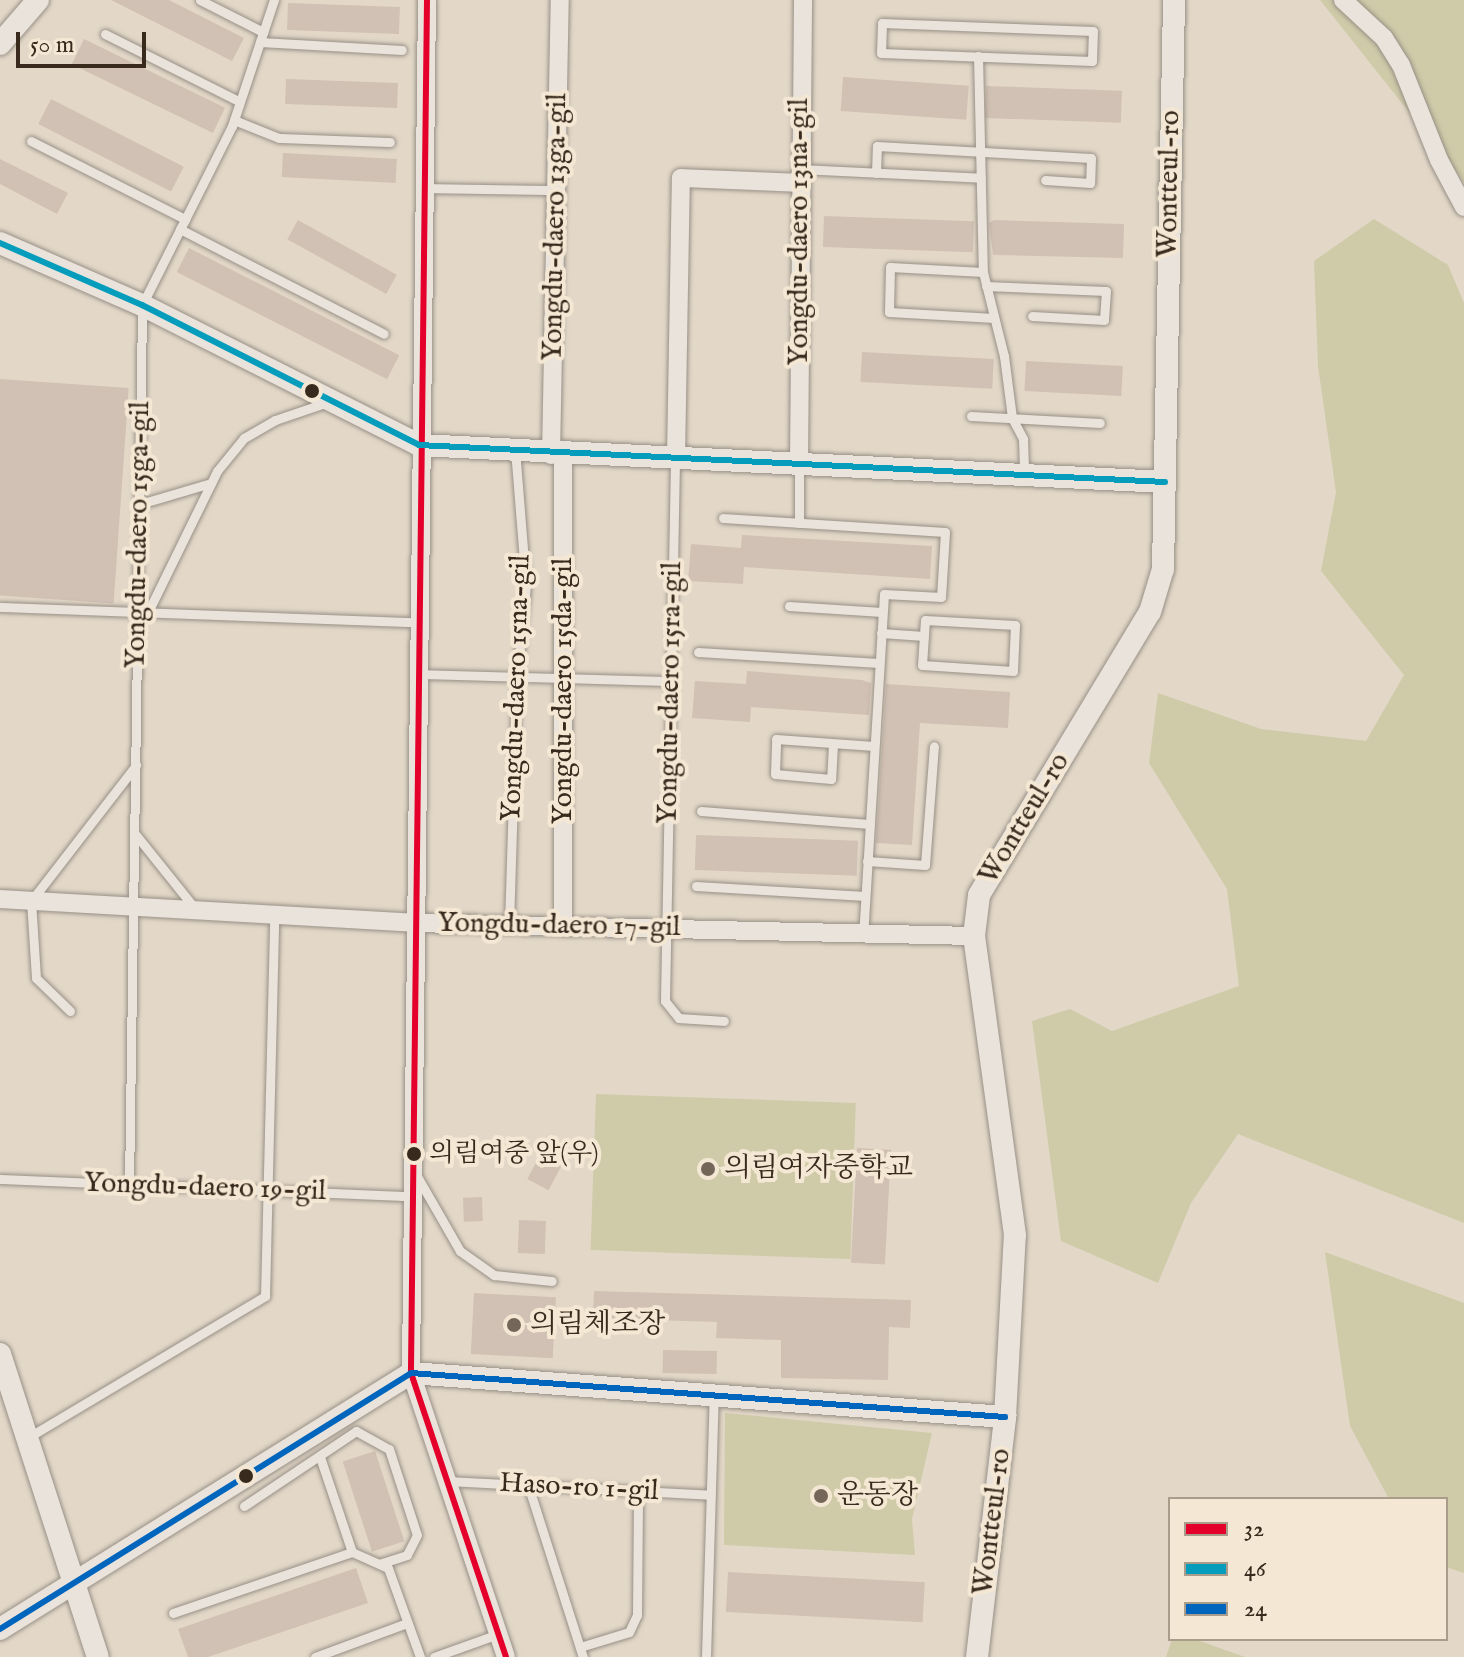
<!DOCTYPE html>
<meta charset="utf-8">
<style>
body{margin:0}
#map{position:relative;width:1464px;height:1657px;overflow:hidden;background:#e3d8c8;font-family:"IM FELL English","Noto Serif KR",serif}
div>[style]{position:absolute}
[style*='--x']{left:calc(var(--x)*1px);top:calc(var(--y)*1px);width:calc(var(--w)*1px);rotate:calc(var(--a)*1deg)}
.green>*{inset:0;background:#cfcaa8;transform-origin:0 0}
.building>*{inset:0;background:#d1c0b4;transform-origin:0 0}
.roads{filter:drop-shadow(0 0 2px #989086) drop-shadow(0 0 2px #989086)}
.service>*{height:9px;margin:-4.5px;padding:0 4.5px;transform-origin:4.5px;border-radius:4.5px;background:#e9e3db}
.minor>*{height:18px;margin:-9px;padding:0 9px;transform-origin:9px;border-radius:9px;background:#e9e3db}
.tertiary>*{height:22px;margin:-11px;padding:0 11px;transform-origin:11px;border-radius:11px;background:#e9e3db}
.bus-1>*{height:6px;margin:-3px;padding:0 3px;transform-origin:3px;border-radius:3px;background:#e4002b}
.bus-2>*{height:6px;margin:-3px;padding:0 3px;transform-origin:3px;border-radius:3px;background:#069cbc}
.bus-3>*{height:6px;margin:-3px;padding:0 3px;transform-origin:3px;border-radius:3px;background:#0065bd}
.dots>*{width:22px;height:22px;translate:-50% -50%;box-sizing:border-box;border:4px solid #f4e8d4;border-radius:50%}
span{translate:-50% -50%;white-space:nowrap;text-align:center;line-height:1.15;-webkit-text-stroke:8px #f4e8d4;paint-order:stroke}
.bus-label{font-size:26px;color:#382a1d}
.left{translate:0 -50%;text-align:left}
.street-label{font-size:28px;color:#382a1d}
.poi-label{font-size:28px;color:#382a1d}
.legend{position:absolute;left:1168px;top:1497px;width:280px;height:144px;box-sizing:border-box;background:#f4e8d4;border:2px solid #a99c8b;margin:0;padding:10px 14px;list-style:none;font-size:24px;color:#382a1d}
.legend li{display:flex;align-items:center;gap:16px;height:40px}
.legend b{width:40px;border:2px solid #a99c8b}
.scale{position:absolute;left:16px;top:32px;width:130px;height:36px;box-sizing:border-box;border:4px solid #382a1d;border-top:0;padding-left:10px;font-size:24px;line-height:28px;white-space:nowrap;color:#382a1d;-webkit-text-stroke:6px #f4e8d4;paint-order:stroke}
</style>
<div id="map">
<div class="green">
<i style="clip-path:polygon(1320px 0,1464px 0,1464px 183px,1459px 175px)"></i>
<i style="clip-path:polygon(1374px 219px,1448px 265px,1464px 303px,1464px 1223px,1238px 1134px,1191px 1203px,1158px 1283px,1061px 1241px,1032px 1021px,1070px 1009px,1112px 1031px,1239px 986px,1227px 889px,1149px 763px,1158px 693px,1261px 729px,1366px 741px,1404px 675px,1321px 571px,1336px 492px,1318px 366px,1314px 261px)"></i>
<i style="left:596px;top:1094px;width:260px;height:156px;rotate:2deg"></i>
<i style="clip-path:polygon(1325px 1252px,1464px 1303px,1464px 1573px,1446px 1567px,1446px 1499px,1389px 1499px,1350px 1426px)"></i>
<i style="clip-path:polygon(725px 1413px,932px 1433px,912px 1519px,915px 1555px,724px 1545px)"></i>
<i style="clip-path:polygon(1172px 1639px,1194px 1639px,1245px 1657px,1166px 1657px)"></i>
</div>
<div class="building">
<i style="clip-path:polygon(111px 0,169px 0,244px 38px,232px 61px)"></i>
<i style="left:288px;top:3px;width:112px;height:27px;rotate:2deg"></i>
<i style="left:84px;top:39px;width:157px;height:28px;rotate:26deg"></i>
<i style="left:843px;top:77px;width:126px;height:34px;rotate:4deg"></i>
<i style="left:286px;top:79px;width:112px;height:25px;rotate:2deg"></i>
<i style="left:986px;top:86px;width:136px;height:32px;rotate:2deg"></i>
<i style="left:51px;top:99px;width:149px;height:28px;rotate:27deg"></i>
<i style="left:283px;top:153px;width:114px;height:24px;rotate:3deg"></i>
<i style="clip-path:polygon(0 159px,68px 193px,57px 214px,0 184px)"></i>
<i style="left:824px;top:216px;width:150px;height:31px;rotate:2deg"></i>
<i style="left:298px;top:220px;width:113px;height:22px;rotate:29deg"></i>
<i style="clip-path:polygon(994px 220px,1124px 224px,1123px 258px,993px 255px,989px 223px)"></i>
<i style="left:189px;top:248px;width:236px;height:27px;rotate:27deg"></i>
<i style="left:862px;top:352px;width:132px;height:30px;rotate:3deg"></i>
<i style="left:1026px;top:361px;width:97px;height:30px;rotate:3deg"></i>
<i style="left:0;top:379px;width:129px;height:216px;rotate:4deg"></i>
<i style="clip-path:polygon(742px 535px,932px 546px,930px 579px,744px 567px,743px 584px,688px 581px,691px 544px,741px 548px)"></i>
<i style="clip-path:polygon(747px 671px,862px 680px,871px 683px,869px 715px,751px 707px,750px 722px,692px 718px,695px 681px,746px 684px)"></i>
<i style="clip-path:polygon(886px 684px,1010px 692px,1008px 728px,920px 723px,912px 845px,876px 843px)"></i>
<i style="left:696px;top:835px;width:162px;height:35px;rotate:2deg"></i>
<i style="left:547px;top:1142px;width:24px;height:42px;rotate:28deg"></i>
<i style="left:857px;top:1148px;width:34px;height:115px;rotate:3deg"></i>
<i style="left:482px;top:1197px;width:24px;height:19px;rotate:88deg"></i>
<i style="left:519px;top:1220px;width:27px;height:33px;rotate:2deg"></i>
<i style="clip-path:polygon(594px 1291px,911px 1300px,910px 1328px,889px 1327px,888px 1380px,781px 1378px,781px 1340px,716px 1338px,717px 1322px,593px 1318px)"></i>
<i style="left:474px;top:1293px;width:82px;height:61px;rotate:3deg"></i>
<i style="left:663px;top:1350px;width:54px;height:23px;rotate:1deg"></i>
<i style="left:375px;top:1451px;width:95px;height:34px;rotate:72deg"></i>
<i style="clip-path:polygon(356px 1568px,368px 1603px,208px 1657px,188px 1657px,178px 1629px)"></i>
<i style="left:728px;top:1572px;width:197px;height:40px;rotate:3deg"></i>
</div>
<div class="roads">
<div class="service">
<i style="--x:200;--y:0;--w:71;--a:26.9"></i>
<i style="--x:882;--y:23;--w:211;--a:2.2"></i>
<i style="--x:1093;--y:31;--w:30;--a:92"></i>
<i style="--x:1092;--y:61;--w:211;--a:-177.8"></i>
<i style="--x:881;--y:53;--w:30;--a:-88"></i>
<i style="--x:105;--y:34;--w:151;--a:26.7"></i>
<i style="--x:260;--y:42;--w:142;--a:3.2"></i>
<i style="--x:978;--y:56;--w:216;--a:88.7"></i>
<i style="--x:983;--y:272;--w:87;--a:76"></i>
<i style="--x:1004;--y:356;--w:63;--a:82.6"></i>
<i style="--x:1012;--y:418;--w:24;--a:62"></i>
<i style="--x:1023;--y:439;--w:36;--a:88"></i>
<i style="--x:234;--y:120;--w:48;--a:21.8"></i>
<i style="--x:279;--y:138;--w:111;--a:2.1"></i>
<i style="--x:31;--y:141;--w:173;--a:26.9"></i>
<i style="--x:800;--y:169;--w:181;--a:2.8"></i>
<i style="--x:876;--y:173;--w:27;--a:-88"></i>
<i style="--x:877;--y:146;--w:214;--a:3.2"></i>
<i style="--x:1091;--y:158;--w:25;--a:92"></i>
<i style="--x:1090;--y:183;--w:45;--a:-176.2"></i>
<i style="--x:425;--y:188;--w:133;--a:0.9"></i>
<i style="--x:180;--y:229;--w:229;--a:27.2"></i>
<i style="--x:983;--y:272;--w:93;--a:-176.9"></i>
<i style="--x:890;--y:267;--w:45;--a:91.3"></i>
<i style="--x:889;--y:312;--w:105;--a:3.3"></i>
<i style="--x:986;--y:286;--w:120;--a:2.4"></i>
<i style="--x:1106;--y:291;--w:29;--a:94"></i>
<i style="--x:1104;--y:320;--w:72;--a:-176.8"></i>
<i style="--x:971;--y:416;--w:129;--a:3.1"></i>
<i style="--x:675;--y:460;--w:541;--a:91.06"></i>
<i style="--x:665;--y:1001;--w:22;--a:51"></i>
<i style="--x:679;--y:1018;--w:45;--a:3.8"></i>
<i style="--x:140;--y:504;--w:74;--a:-16.5"></i>
<i style="--x:723;--y:518;--w:222;--a:3.6"></i>
<i style="--x:945;--y:532;--w:65;--a:93.5"></i>
<i style="--x:941;--y:597;--w:57;--a:-177"></i>
<i style="--x:884;--y:594;--w:341;--a:93.5"></i>
<i style="--x:799;--y:523;--w:57;--a:-90"></i>
<i style="--x:789;--y:606;--w:93;--a:3.7"></i>
<i style="--x:0;--y:607;--w:416;--a:2.1"></i>
<i style="--x:148;--y:612;--w:157;--a:-63.9"></i>
<i style="--x:217;--y:471;--w:43;--a:-50.7"></i>
<i style="--x:244;--y:438;--w:36;--a:-30"></i>
<i style="--x:275;--y:420;--w:53;--a:-18.8"></i>
<i style="--x:925;--y:620;--w:90;--a:3.2"></i>
<i style="--x:1015;--y:625;--w:46;--a:92.5"></i>
<i style="--x:1013;--y:671;--w:91;--a:-176.2"></i>
<i style="--x:922;--y:665;--w:45;--a:-86.2"></i>
<i style="--x:881;--y:633;--w:43;--a:4"></i>
<i style="--x:698;--y:652;--w:181;--a:3.5"></i>
<i style="--x:419;--y:674;--w:252;--a:1.6"></i>
<i style="--x:833;--y:744;--w:35;--a:93"></i>
<i style="--x:831;--y:779;--w:56;--a:-174.9"></i>
<i style="--x:775;--y:774;--w:35;--a:-88"></i>
<i style="--x:776;--y:739;--w:98;--a:4.1"></i>
<i style="--x:701;--y:811;--w:169;--a:4.4"></i>
<i style="--x:136;--y:835;--w:96;--a:51.3"></i>
<i style="--x:867;--y:861;--w:58;--a:3.9"></i>
<i style="--x:925;--y:865;--w:119;--a:-85.7"></i>
<i style="--x:696;--y:886;--w:169;--a:3.4"></i>
<i style="--x:509;--y:925;--w:248;--a:-88.2"></i>
<i style="--x:517;--y:677;--w:91;--a:-84.4"></i>
<i style="--x:526;--y:586;--w:136;--a:-94.6"></i>
<i style="--x:70;--y:1011;--w:47;--a:-135.9"></i>
<i style="--x:36;--y:978;--w:77;--a:-93.7"></i>
<i style="--x:31;--y:901;--w:172;--a:-52.3"></i>
<i style="--x:418;--y:1178;--w:84;--a:60.1"></i>
<i style="--x:460;--y:1251;--w:42;--a:35.2"></i>
<i style="--x:494;--y:1275;--w:58;--a:5.9"></i>
<i style="--x:0;--y:1179;--w:411;--a:2.4"></i>
<i style="--x:129;--y:1186;--w:881;--a:-89.15"></i>
<i style="--x:142;--y:305;--w:200;--a:-63.3"></i>
<i style="--x:232;--y:126;--w:133;--a:-71.6"></i>
<i style="--x:27;--y:1438;--w:277;--a:-30.8"></i>
<i style="--x:265;--y:1296;--w:381;--a:-88.6"></i>
<i style="--x:320;--y:1457;--w:100;--a:71.4"></i>
<i style="--x:447;--y:1481;--w:264;--a:3"></i>
<i style="--x:528;--y:1485;--w:181;--a:72.3"></i>
<i style="--x:244;--y:1506;--w:135;--a:-33.8"></i>
<i style="--x:356;--y:1431;--w:38;--a:29"></i>
<i style="--x:389;--y:1449;--w:90;--a:72"></i>
<i style="--x:417;--y:1535;--w:22;--a:117"></i>
<i style="--x:407;--y:1555;--w:28;--a:162"></i>
<i style="--x:173;--y:1613;--w:189;--a:-18.8"></i>
<i style="--x:352;--y:1552;--w:39;--a:24"></i>
<i style="--x:388;--y:1568;--w:95;--a:70.2"></i>
<i style="--x:580;--y:1647;--w:51;--a:-17"></i>
<i style="--x:629;--y:1632;--w:19;--a:-65"></i>
<i style="--x:637;--y:1615;--w:124;--a:-89.5"></i>
<i style="--x:315;--y:1657;--w:98;--a:-20.3"></i>
<i style="--x:434;--y:1657;--w:68;--a:-19.8"></i>
<i style="--x:706;--y:1657;--w:262;--a:-88.3"></i>
</div>
<div class="minor">
<i style="--x:427;--y:0;--w:1373;--a:90.67"></i>
<i style="--x:411;--y:1373;--w:299;--a:71.5"></i>
<i style="--x:1343;--y:0;--w:56;--a:42.8"></i>
<i style="--x:1384;--y:38;--w:32;--a:58"></i>
<i style="--x:1401;--y:65;--w:102;--a:68.2"></i>
<i style="--x:1439;--y:160;--w:53;--a:62"></i>
<i style="--x:551;--y:455;--w:455;--a:-88.9"></i>
<i style="--x:563;--y:455;--w:472;--a:90"></i>
<i style="--x:676;--y:458;--w:280;--a:-89"></i>
<i style="--x:681;--y:178;--w:118;--a:2.4"></i>
<i style="--x:799;--y:464;--w:464;--a:-89.5"></i>
<i style="--x:0;--y:899;--w:414;--a:3.3"></i>
<i style="--x:413;--y:923;--w:561;--a:1.33"></i>
</div>
<div class="tertiary">
<i style="--x:0;--y:44;--w:58;--a:-49.2"></i>
<i style="--x:0;--y:243;--w:155;--a:23.6"></i>
<i style="--x:142;--y:305;--w:310;--a:26.8"></i>
<i style="--x:419;--y:445;--w:747;--a:2.84"></i>
<i style="--x:0;--y:1354;--w:318;--a:72.1"></i>
<i style="--x:0;--y:1629;--w:484;--a:-31.9"></i>
<i style="--x:411;--y:1373;--w:596;--a:4.24"></i>
<i style="--x:977;--y:1657;--w:242;--a:-83.3"></i>
<i style="--x:1005;--y:1417;--w:182;--a:-86.9"></i>
<i style="--x:1015;--y:1235;--w:302;--a:-97.8"></i>
<i style="--x:974;--y:936;--w:41;--a:-83"></i>
<i style="--x:979;--y:895;--w:331;--a:-58.9"></i>
<i style="--x:1150;--y:612;--w:45;--a:-73.2"></i>
<i style="--x:1163;--y:569;--w:569;--a:-88.89"></i>
</div>
</div>
<div class="bus-1">
<i style="--x:427;--y:0;--w:1373;--a:90.67"></i>
<i style="--x:411;--y:1373;--w:299;--a:71.5"></i>
</div>
<div class="bus-2">
<i style="--x:0;--y:243;--w:155;--a:23.6"></i>
<i style="--x:142;--y:305;--w:310;--a:26.8"></i>
<i style="--x:419;--y:445;--w:747;--a:2.84"></i>
</div>
<div class="bus-3">
<i style="--x:0;--y:1629;--w:484;--a:-31.9"></i>
<i style="--x:411;--y:1373;--w:596;--a:4.24"></i>
</div>
<div class="dots">
<i style="left:312px;top:391px;background:#382a1d"></i>
<i style="left:414px;top:1154px;background:#382a1d"></i>
<i style="left:708px;top:1169px;background:#746759"></i>
<i style="left:514px;top:1325px;background:#746759"></i>
<i style="left:246px;top:1476px;background:#382a1d"></i>
<i style="left:821px;top:1496px;background:#746759"></i>
</div>
<div class="bus-label">
<span class="left" style="left:429px;top:1154px">의림여중 앞(우)</span>
</div>
<div class="street-label">
<span style="left:1170px;top:184px;rotate:-89deg">Wontteul-ro</span>
<span style="left:556px;top:227px;rotate:-89deg">Yongdu-daero 13ga-gil</span>
<span style="left:800px;top:232px;rotate:-90deg">Yongdu-daero 13na-gil</span>
<span style="left:139px;top:535px;rotate:-89deg">Yongdu-daero 15ga-gil</span>
<span style="left:517px;top:688px;rotate:-88deg">Yongdu-daero 15na-gil</span>
<span style="left:564px;top:691px;rotate:-90deg">Yongdu-daero 15da-gil</span>
<span style="left:671px;top:693px;rotate:-89deg">Yongdu-daero 15ra-gil</span>
<span style="left:1025px;top:819px;rotate:-59deg">Wontteul-ro</span>
<span style="left:559px;top:926px;rotate:1deg">Yongdu-daero 17-gil</span>
<span style="left:205px;top:1188px;rotate:2deg">Yongdu-daero 19-gil</span>
<span style="left:579px;top:1488px;rotate:3deg">Haso-ro 1-gil</span>
<span style="left:993px;top:1522px;rotate:-83deg">Wontteul-ro</span>
</div>
<div class="poi-label">
<span class="left" style="left:724px;top:1169px">의림여자중학교</span>
<span class="left" style="left:530px;top:1325px">의림체조장</span>
<span class="left" style="left:837px;top:1496px">운동장</span>
</div>
<ul class="legend">
<li><b style="height:10px;background:#e4002b"></b>32</li>
<li><b style="height:10px;background:#069cbc"></b>46</li>
<li><b style="height:10px;background:#0065bd"></b>24</li>
</ul>
<div class="scale">50 m</div>
</div>
